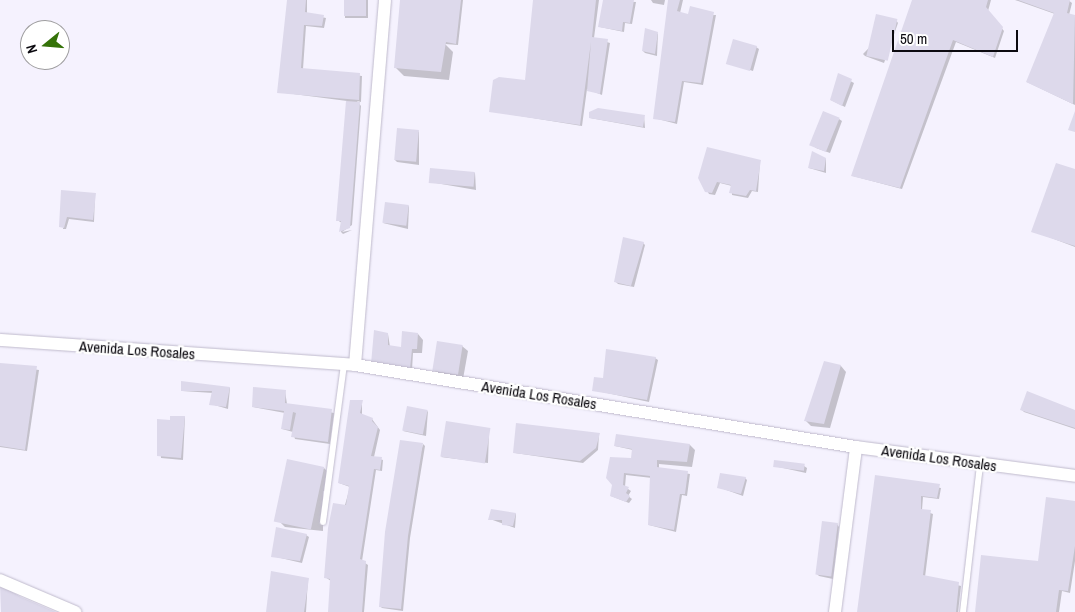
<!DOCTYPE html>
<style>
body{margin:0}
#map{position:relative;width:1075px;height:612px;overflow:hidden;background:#f5f2fe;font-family:"Archivo Narrow",sans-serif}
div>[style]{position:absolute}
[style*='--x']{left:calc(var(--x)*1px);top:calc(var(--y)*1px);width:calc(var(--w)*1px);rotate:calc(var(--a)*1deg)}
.shadow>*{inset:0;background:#0003;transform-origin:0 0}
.building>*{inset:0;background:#ddd9eb;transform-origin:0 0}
.roads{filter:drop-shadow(0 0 1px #bfbacc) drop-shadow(0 0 1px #bfbacc)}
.lane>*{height:6px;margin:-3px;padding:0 3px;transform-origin:3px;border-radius:3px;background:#fff}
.street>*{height:12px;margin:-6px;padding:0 6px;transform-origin:6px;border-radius:6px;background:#fff}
span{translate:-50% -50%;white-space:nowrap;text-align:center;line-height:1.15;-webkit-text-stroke:4.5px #fff;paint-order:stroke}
.street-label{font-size:15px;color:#0c0a10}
.north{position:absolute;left:20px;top:20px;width:50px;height:50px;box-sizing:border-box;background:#fff;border:1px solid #9e9d9f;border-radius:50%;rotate:253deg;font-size:14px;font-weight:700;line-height:20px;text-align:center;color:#0c0a10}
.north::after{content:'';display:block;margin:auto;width:18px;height:22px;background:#347208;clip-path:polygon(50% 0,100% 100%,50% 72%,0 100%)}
.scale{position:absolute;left:892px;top:30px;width:126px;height:22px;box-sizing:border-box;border:2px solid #0c0a10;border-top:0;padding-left:6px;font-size:15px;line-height:18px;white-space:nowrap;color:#0c0a10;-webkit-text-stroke:4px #fff;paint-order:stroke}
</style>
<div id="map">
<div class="shadow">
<i style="clip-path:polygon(288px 0,307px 0,307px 14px,326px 18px,324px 28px,306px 26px,303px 69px,362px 76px,361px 102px,357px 101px,361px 106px,352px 225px,342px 232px,352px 230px,343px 234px,341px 232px,342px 223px,337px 220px,347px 101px,278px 92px)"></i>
<i style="left:345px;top:0;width:23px;height:18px"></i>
<i style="clip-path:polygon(402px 0,463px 0,458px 45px,445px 44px,453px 52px,449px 80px,404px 76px,396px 68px)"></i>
<i style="clip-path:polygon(535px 0,599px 0,594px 38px,610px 43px,602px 95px,587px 89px,582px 126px,490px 111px,526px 82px)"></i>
<i style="clip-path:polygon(604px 0,636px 2px,632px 24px,625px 23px,624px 32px,600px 27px)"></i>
<i style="clip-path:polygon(651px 0,665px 0,664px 5px,653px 3px)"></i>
<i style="clip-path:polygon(669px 0,683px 0,680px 13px,689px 16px,716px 15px,703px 85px,684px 82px,677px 124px,654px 118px)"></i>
<i style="clip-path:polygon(913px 0,991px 0,988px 11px,1004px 31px,995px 58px,956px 42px,902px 189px,853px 176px)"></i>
<i style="clip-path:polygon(1015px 0,1068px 0,1072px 3px,1069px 15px,1075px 17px,1075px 105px,1027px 82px,1055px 14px)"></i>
<i style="clip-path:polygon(896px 20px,898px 23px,884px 63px,865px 56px,863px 54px)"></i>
<i style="clip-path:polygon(658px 33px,657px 56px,645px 53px,643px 51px)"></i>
<i style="clip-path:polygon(756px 47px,759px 49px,753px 71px,728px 63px)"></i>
<i style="clip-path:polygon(839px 75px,854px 83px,845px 107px,831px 100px)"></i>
<i style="clip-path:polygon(644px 116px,645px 128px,590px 118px)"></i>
<i style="clip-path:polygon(839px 119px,842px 121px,830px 153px,816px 148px,814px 146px)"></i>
<i style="clip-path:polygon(419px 131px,419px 165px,397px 162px,395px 160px)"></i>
<i style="clip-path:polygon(826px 159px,826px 173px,809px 168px)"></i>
<i style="clip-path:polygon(760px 161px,758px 192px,752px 191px,748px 198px,732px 195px,732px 186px,720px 183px,715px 195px,709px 194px,699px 177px)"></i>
<i style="clip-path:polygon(1075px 170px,1075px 247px,1033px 231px)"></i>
<i style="clip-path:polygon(475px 173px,476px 190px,430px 182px)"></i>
<i style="clip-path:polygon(63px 191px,95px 194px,94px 222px,69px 219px,66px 229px,63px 229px)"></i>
<i style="clip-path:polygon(409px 206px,408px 229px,383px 223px)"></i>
<i style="clip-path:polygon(643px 243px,645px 245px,634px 287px,618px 284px,616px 282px)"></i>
<i style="clip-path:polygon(375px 332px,388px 334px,390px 347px,405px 349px,418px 334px,423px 340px,422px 353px,413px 353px,412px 370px)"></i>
<i style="clip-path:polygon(462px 346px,468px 351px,463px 379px,440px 376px,435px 371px)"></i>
<i style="clip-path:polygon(655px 358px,658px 360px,649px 402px,593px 390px,605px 379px)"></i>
<i style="clip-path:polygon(825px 362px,841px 366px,846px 372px,830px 428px,811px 426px,806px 421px)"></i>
<i style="clip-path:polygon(0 364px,39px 370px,27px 451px,0 447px)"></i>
<i style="clip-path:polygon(230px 388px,228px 409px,211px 404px,213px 393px,182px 391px)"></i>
<i style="clip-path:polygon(285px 391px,287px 404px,334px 413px,330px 444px,295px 439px,293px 432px,282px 429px,285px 413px,253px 407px)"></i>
<i style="clip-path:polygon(362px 402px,362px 415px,372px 419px,380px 430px,374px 457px,383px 460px,382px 471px,376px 470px,362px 561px,368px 565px,364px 612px,329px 612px,331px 581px,325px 577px,350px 487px,339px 483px)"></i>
<i style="clip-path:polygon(1022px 410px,1075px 411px,1075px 429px,1024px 412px)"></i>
<i style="clip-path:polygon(428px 411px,426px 436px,403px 431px)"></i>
<i style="clip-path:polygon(185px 417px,183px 460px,161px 458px,158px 420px,171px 422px)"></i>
<i style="clip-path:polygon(489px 430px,488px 463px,441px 457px)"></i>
<i style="clip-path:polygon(599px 434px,598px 450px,583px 463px,515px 453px)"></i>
<i style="clip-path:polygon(423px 444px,425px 446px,410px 538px,403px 611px,382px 608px,380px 606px)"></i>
<i style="clip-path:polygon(690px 445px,695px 450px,692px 467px,659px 464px,659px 469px,690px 474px,687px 496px,682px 495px,676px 532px,649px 525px,652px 478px,626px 475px,625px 487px,631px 491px,628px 496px,632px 499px,629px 503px,611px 496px,614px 485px,632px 460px,633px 450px,615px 446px)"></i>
<i style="clip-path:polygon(774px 466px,804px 466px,807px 468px,806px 473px)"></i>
<i style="clip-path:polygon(324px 468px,329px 473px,326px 492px,323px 491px,323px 531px,285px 527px,280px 522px)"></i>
<i style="clip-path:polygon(876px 476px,941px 488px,939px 499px,923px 497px,922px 510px,933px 514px,925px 577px,961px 586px,958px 612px,858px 612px)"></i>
<i style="clip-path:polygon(745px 478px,747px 480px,743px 496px,718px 487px)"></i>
<i style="clip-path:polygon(1075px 503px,1075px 561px,1070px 593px,1062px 591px,1059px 612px,977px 612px,1039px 562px)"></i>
<i style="clip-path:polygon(516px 514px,515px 528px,490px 519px)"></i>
<i style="clip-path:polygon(837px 524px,839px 527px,833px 579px,819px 576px,817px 574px)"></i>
<i style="clip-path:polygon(306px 535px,309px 537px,302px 563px,272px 556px)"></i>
<i style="clip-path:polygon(308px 579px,306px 612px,267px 612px)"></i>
</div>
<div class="building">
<i style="clip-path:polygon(287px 0,306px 0,305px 12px,324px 15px,322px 26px,304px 25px,301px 68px,360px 73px,359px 100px,277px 93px)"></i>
<i style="left:344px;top:0;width:22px;height:16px"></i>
<i style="clip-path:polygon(400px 0,461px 0,456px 44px,446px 42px,441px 72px,394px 68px)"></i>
<i style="clip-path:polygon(533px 0,596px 0,592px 37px,608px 39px,600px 94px,587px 91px,591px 42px,580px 125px,489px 112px,493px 80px,499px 77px,525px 80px)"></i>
<i style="clip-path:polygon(603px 0,634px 0,630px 23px,623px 22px,622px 31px,598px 27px)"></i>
<i style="clip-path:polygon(668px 0,680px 0,677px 11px,688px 14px,690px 6px,714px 12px,701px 83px,682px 81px,675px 122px,653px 119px)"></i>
<i style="clip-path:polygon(912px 0,988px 0,986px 7px,1003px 27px,993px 57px,953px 40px,900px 188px,851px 176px)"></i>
<i style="clip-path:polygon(1018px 0,1070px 0,1067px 13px,1075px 15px,1073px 104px,1026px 82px,1054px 13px)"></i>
<i style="left:876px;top:14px;width:22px;height:43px;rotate:13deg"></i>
<i style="clip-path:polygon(645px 28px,658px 32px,655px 54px,642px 51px)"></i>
<i style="left:733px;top:39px;width:25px;height:26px;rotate:16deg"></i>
<i style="clip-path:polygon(838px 73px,852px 79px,842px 106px,830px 100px)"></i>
<i style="clip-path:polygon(346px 101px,360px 102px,350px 228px,339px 232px,341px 221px,336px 221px)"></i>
<i style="clip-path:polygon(598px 108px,645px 115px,643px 127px,589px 118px,589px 112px)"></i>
<i style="left:823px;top:111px;width:18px;height:37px;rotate:22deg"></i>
<i style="clip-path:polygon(1075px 111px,1075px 132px,1068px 130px)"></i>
<i style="left:397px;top:128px;width:22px;height:32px;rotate:5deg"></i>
<i style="clip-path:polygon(707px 147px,761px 160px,756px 191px,750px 190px,746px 196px,729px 193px,731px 185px,717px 182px,712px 193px,705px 192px,698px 178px)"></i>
<i style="clip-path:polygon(812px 151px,826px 158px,824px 171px,808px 168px)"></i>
<i style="clip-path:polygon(1056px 163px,1075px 169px,1075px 246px,1031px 232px)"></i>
<i style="left:430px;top:168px;width:45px;height:15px;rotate:5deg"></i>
<i style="clip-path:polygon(61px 190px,96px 193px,93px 220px,67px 217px,64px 228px,59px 227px)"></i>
<i style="left:385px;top:202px;width:24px;height:21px;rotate:7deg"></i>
<i style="clip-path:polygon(623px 237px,644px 242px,631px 286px,614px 282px)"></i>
<i style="clip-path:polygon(374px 330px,388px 333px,388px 345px,401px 347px,402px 331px,418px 333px,417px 349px,412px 349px,410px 369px,371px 364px)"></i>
<i style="left:437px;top:341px;width:26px;height:30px;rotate:9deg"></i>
<i style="clip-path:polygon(606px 349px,656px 357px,647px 400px,592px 391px,594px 377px,603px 378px)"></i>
<i style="clip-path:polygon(824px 361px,841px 365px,824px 424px,804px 421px)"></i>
<i style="clip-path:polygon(0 363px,37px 366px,25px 450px,0 446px)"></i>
<i style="clip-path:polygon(181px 381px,230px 387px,226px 407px,209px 405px,212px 391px,181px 391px)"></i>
<i style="clip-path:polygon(253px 387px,286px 390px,285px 403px,332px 409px,328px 442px,291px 437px,296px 413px,293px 412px,290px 430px,281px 429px,284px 411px,252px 407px)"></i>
<i style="clip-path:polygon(1027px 391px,1075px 410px,1075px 428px,1020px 410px)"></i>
<i style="clip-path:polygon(350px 400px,363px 400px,360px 413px,373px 418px,372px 421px,378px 427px,371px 456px,382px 457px,380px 470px,374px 469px,360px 559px,366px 561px,362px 612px,328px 612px,330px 579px,324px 578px,328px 528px,333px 503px,346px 505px,349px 486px,338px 483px)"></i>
<i style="left:407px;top:406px;width:21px;height:25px;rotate:11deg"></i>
<i style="clip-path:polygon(170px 416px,185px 416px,181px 458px,157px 456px,157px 419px,170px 420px)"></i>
<i style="left:446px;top:421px;width:45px;height:36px;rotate:9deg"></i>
<i style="clip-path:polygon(516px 423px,600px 433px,596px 448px,580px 461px,513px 453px)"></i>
<i style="clip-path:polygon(616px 434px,690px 444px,687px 462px,657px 460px,657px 467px,688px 471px,685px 494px,680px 494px,674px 530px,648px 525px,650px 476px,624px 473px,623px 485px,629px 487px,626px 493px,630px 496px,626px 502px,610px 496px,612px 485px,606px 478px,610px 457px,631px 458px,632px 449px,614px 446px)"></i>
<i style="clip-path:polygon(400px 440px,423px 443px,408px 536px,401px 609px,379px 607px,385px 532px)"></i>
<i style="left:287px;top:459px;width:38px;height:64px;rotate:12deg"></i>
<i style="left:774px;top:460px;width:31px;height:7px;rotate:7deg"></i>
<i style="clip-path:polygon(720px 473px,746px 477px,741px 494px,717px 488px)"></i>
<i style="clip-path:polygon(875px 475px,940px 484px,937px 498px,921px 496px,921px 509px,931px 510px,923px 575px,959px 582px,956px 612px,857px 612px)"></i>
<i style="clip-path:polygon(1046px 497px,1075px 501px,1075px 546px,1068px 591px,1059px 590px,1056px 612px,975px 612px,981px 555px,1038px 561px)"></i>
<i style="clip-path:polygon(491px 509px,516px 513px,513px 526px,502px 525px,502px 520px,488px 520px)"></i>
<i style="left:822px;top:521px;width:16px;height:54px;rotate:7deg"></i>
<i style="clip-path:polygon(276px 527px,307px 534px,300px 561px,271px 557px)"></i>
<i style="clip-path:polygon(271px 571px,309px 578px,304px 612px,266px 612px)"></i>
<i style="clip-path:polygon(0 585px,21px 597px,56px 612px,1px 612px)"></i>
</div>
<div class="roads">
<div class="lane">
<i style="--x:323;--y:522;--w:158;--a:-82.4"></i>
<i style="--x:963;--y:612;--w:149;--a:-83.4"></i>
</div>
<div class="street">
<i style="--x:0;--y:340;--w:356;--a:4"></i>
<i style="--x:355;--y:365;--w:508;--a:9.3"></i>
<i style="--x:856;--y:447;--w:221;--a:7.5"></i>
<i style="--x:355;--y:365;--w:366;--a:-85.3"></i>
<i style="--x:0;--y:580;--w:82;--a:23.1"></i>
<i style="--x:835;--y:612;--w:166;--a:-82.7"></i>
</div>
</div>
<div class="street-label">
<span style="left:137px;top:350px;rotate:4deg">Avenida Los Rosales</span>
<span style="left:539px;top:395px;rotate:9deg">Avenida Los Rosales</span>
<span style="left:939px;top:458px;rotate:8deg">Avenida Los Rosales</span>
</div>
<div class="north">N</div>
<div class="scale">50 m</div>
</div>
